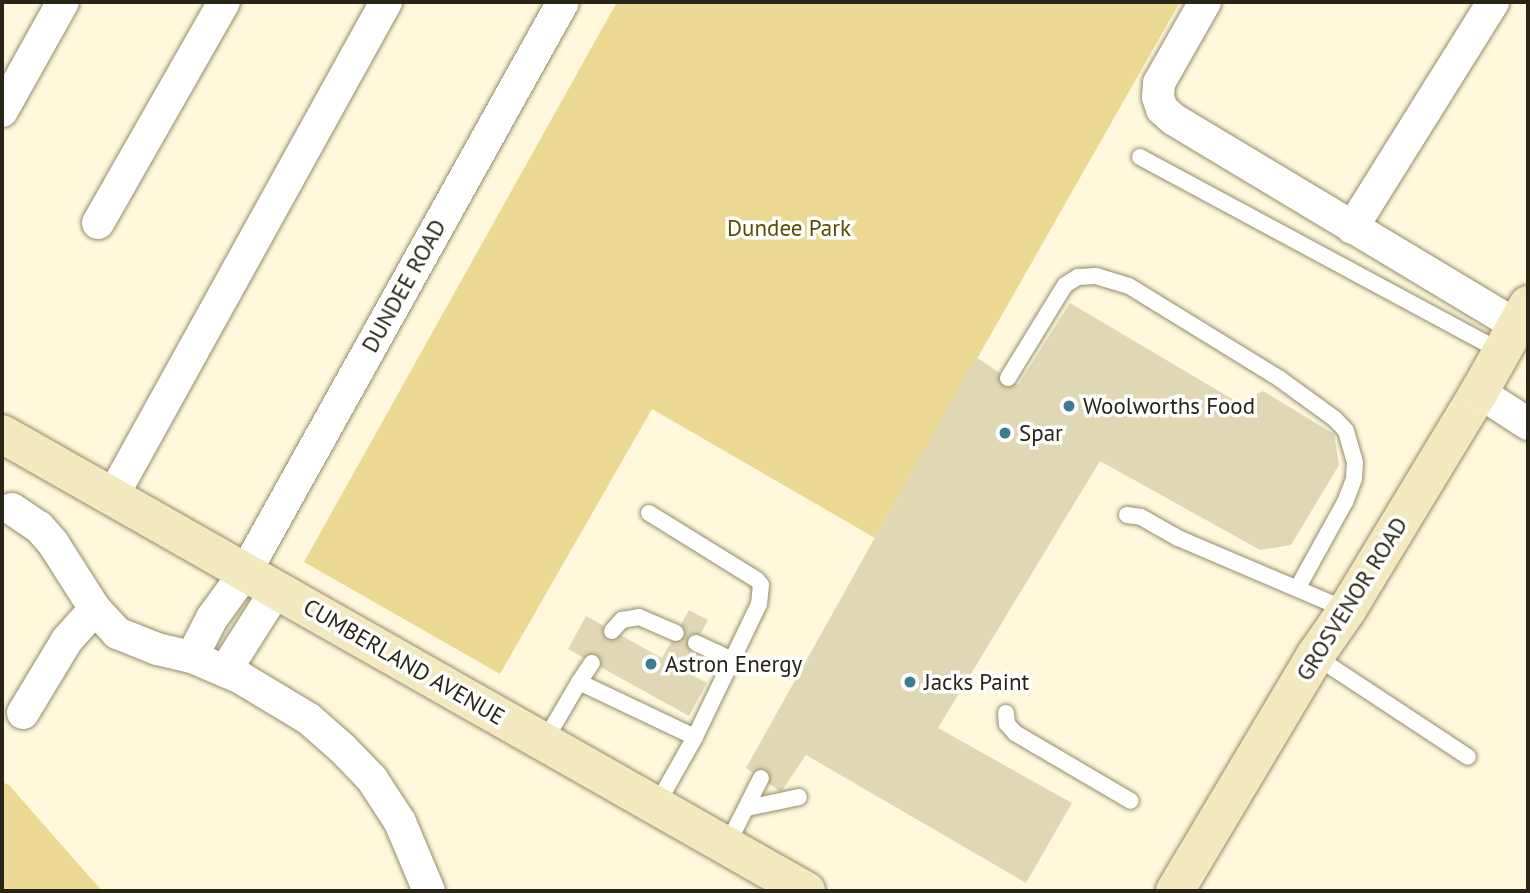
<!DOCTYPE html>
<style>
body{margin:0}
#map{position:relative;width:1530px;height:893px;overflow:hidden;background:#fff8dc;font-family:"PT Sans",sans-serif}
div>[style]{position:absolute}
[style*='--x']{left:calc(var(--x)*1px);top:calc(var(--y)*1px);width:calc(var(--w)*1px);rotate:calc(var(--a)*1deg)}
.green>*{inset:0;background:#ebd993}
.building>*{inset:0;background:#e0d7b5}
.roads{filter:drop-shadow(0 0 2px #948b6b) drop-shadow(0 0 2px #948b6b)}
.lane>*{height:16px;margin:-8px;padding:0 8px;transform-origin:8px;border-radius:8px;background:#fff}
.street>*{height:32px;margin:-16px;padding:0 16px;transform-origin:16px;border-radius:16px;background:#fff}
.secondary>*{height:38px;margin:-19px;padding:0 19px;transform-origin:19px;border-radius:19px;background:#f3e9bf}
.dots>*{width:19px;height:19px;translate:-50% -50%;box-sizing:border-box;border:4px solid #fff;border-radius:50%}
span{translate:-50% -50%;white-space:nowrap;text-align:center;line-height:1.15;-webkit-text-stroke:7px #fff;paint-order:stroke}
.park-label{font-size:23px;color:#5b4b00}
.street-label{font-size:23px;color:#282518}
.poi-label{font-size:23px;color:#282518}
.left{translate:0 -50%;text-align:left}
.frame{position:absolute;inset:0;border:4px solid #282518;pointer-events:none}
</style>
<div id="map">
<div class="green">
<i style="clip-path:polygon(617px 2px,1180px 2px,875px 538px,652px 409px,500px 674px,304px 562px)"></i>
<i style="clip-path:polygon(2px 782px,9px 785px,102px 891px,2px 891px)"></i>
</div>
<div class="building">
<i style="clip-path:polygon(1070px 303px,1239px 403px,1263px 391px,1334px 434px,1339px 465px,1291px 545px,1260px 550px,1100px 461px,938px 728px,1072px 803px,1026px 883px,806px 755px,781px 792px,746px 768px,976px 357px,1018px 385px)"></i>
<i style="clip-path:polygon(689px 610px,708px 620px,681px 669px,707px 683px,689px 716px,568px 649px,586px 616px,662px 658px)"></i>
</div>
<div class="roads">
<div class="lane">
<i style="--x:1140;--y:157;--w:409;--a:28.3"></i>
<i style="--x:1008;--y:378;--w:109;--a:-58.5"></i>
<i style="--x:1065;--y:285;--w:15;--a:-32"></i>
<i style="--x:1078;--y:277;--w:18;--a:-3"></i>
<i style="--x:1096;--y:276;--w:34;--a:17"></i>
<i style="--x:1129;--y:286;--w:177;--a:31.6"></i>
<i style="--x:1280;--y:379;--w:68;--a:36"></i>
<i style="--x:1335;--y:419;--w:16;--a:47"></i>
<i style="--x:1346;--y:431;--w:33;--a:74"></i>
<i style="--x:1355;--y:463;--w:16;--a:94"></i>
<i style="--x:1354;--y:479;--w:25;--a:111"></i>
<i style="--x:1345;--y:502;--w:97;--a:118.9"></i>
<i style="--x:649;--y:513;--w:127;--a:31.8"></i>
<i style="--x:757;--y:580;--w:6;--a:51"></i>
<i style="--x:761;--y:585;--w:19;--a:96"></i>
<i style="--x:759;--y:604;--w:148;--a:115.7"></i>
<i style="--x:1127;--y:515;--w:14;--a:8"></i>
<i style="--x:1141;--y:517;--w:43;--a:29.6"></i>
<i style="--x:1178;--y:538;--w:184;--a:23.1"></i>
<i style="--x:612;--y:631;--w:15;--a:-48"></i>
<i style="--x:622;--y:620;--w:17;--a:-10"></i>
<i style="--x:639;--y:617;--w:40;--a:23.4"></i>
<i style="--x:696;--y:643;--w:40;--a:25"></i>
<i style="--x:1315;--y:656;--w:183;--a:33.4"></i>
<i style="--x:579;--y:682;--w:23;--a:-56"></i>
<i style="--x:1006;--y:713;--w:11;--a:85"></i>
<i style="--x:1007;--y:724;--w:12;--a:48"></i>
<i style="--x:1015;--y:733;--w:134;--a:30.4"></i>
<i style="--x:544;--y:742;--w:69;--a:-59.7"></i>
<i style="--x:579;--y:682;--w:128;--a:25.4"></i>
<i style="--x:695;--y:737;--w:79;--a:119.5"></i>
<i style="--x:747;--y:808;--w:53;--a:-11.9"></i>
<i style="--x:727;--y:845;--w:75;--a:-63.1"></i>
</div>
<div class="street">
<i style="--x:1205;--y:2;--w:93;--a:119.6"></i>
<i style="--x:1159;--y:83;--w:14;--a:94"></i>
<i style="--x:1158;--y:97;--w:13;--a:72"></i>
<i style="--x:1162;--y:109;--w:15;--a:42"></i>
<i style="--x:1173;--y:119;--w:400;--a:31"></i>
<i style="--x:2;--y:111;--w:125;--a:-60.8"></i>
<i style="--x:98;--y:223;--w:254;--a:-60.3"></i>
<i style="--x:1352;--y:228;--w:266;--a:-58"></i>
<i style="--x:1479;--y:392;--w:59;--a:33.1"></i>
<i style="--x:112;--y:497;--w:566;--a:-61.03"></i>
<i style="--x:12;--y:509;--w:32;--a:34"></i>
<i style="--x:39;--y:527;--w:21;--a:49"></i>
<i style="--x:53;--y:543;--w:78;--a:57.5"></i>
<i style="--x:95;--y:609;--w:33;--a:47"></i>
<i style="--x:117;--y:633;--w:43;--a:21.8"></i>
<i style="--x:157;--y:649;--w:36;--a:13"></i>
<i style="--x:192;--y:657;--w:53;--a:23.2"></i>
<i style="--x:241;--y:678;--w:79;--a:31.1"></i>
<i style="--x:309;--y:719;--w:45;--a:41.4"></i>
<i style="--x:343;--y:749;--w:42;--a:46"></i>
<i style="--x:372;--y:779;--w:51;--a:56.9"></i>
<i style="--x:400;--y:822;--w:75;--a:67.2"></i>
<i style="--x:192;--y:657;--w:44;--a:-62.9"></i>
<i style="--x:212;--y:618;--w:58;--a:-54.1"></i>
<i style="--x:246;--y:571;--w:651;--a:-60.88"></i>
<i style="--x:225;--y:671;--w:97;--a:-57.6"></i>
<i style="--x:23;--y:713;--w:85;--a:-58.9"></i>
<i style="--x:67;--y:640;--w:42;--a:-47.9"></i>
</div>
<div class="secondary">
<i style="--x:2;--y:434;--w:925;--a:29.61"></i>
<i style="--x:1175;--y:891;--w:274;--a:-59.2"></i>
<i style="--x:1315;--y:656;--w:56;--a:-55.2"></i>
<i style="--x:1347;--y:610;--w:255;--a:-58.8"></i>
<i style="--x:1479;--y:392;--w:100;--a:-60.6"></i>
</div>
</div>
<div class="dots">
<i style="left:1069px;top:406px;background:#3c7b90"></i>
<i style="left:1005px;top:433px;background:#3c7b90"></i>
<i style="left:651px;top:664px;background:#3c7b90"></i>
<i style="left:910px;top:682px;background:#3c7b90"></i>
</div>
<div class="park-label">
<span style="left:789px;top:228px">Dundee Park</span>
</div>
<div class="street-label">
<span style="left:404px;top:286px;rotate:-61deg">DUNDEE ROAD</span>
<span style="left:1352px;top:599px;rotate:-58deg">GROSVENOR ROAD</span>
<span style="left:404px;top:662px;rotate:30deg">CUMBERLAND AVENUE</span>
</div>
<div class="poi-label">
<span class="left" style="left:1083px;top:406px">Woolworths Food</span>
<span class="left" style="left:1019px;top:433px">Spar</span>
<span class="left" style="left:665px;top:664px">Astron Energy</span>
<span class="left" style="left:924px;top:682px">Jacks Paint</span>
</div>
<div class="frame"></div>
</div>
